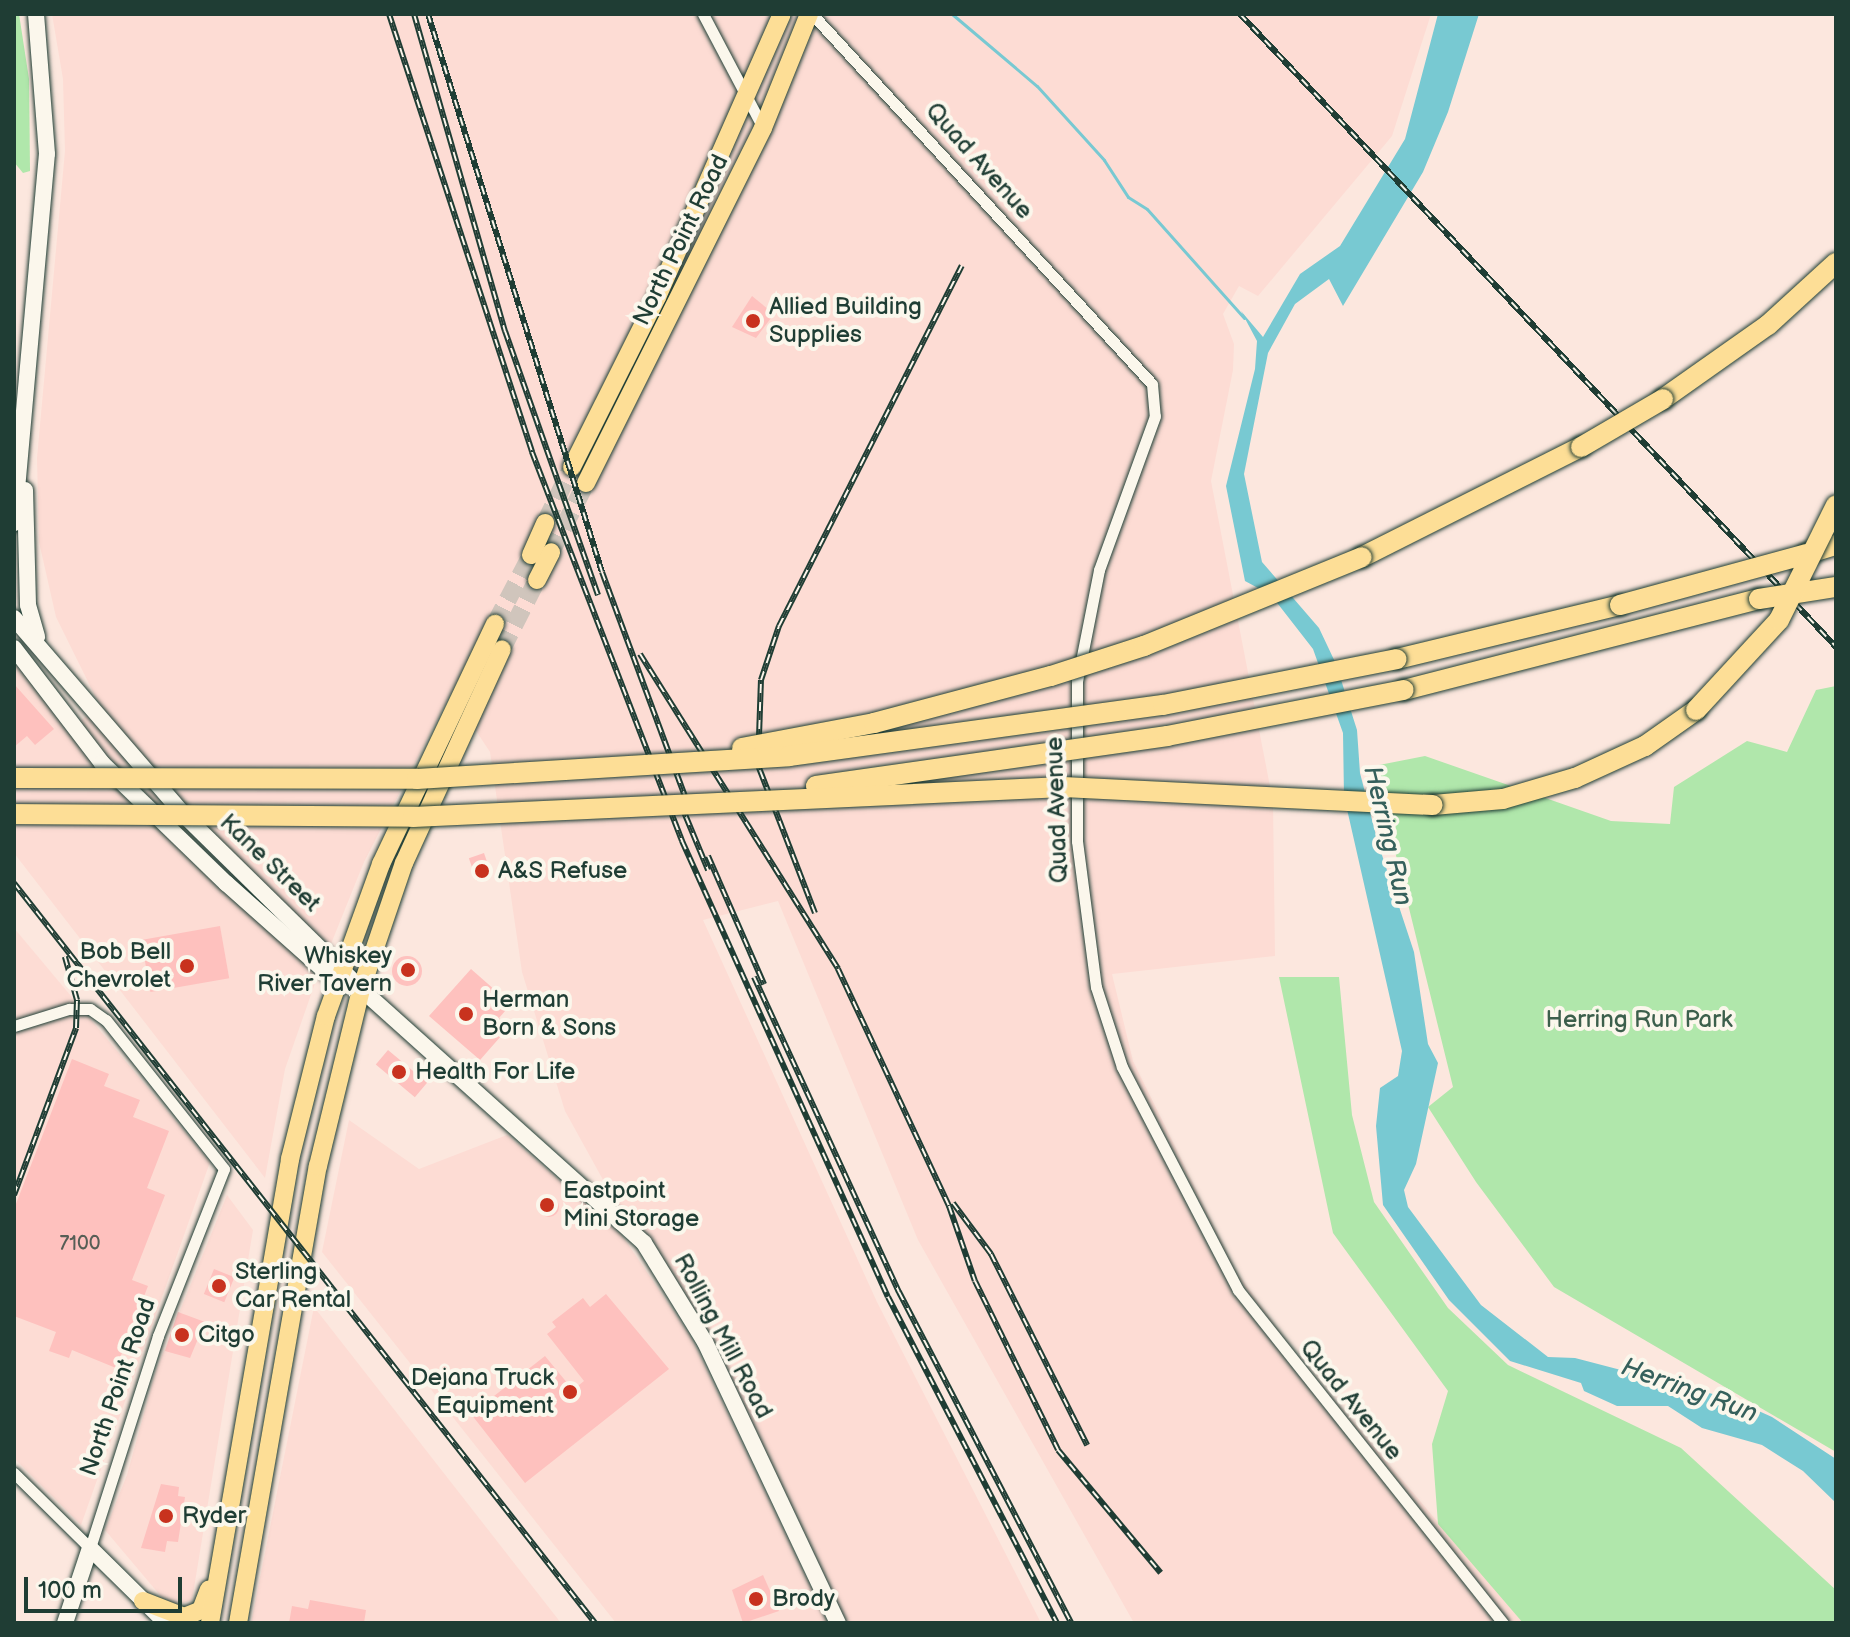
<!DOCTYPE html>
<style>
body{margin:0}
#map{position:relative;width:1850px;height:1637px;overflow:hidden;background:#fce7de;font-family:"Balsamiq Sans",sans-serif}
div>[style]{position:absolute}
[style*='--x']{left:calc(var(--x)*1px);top:calc(var(--y)*1px);width:calc(var(--w)*1px);rotate:calc(var(--a)*1deg)}
.built>*{inset:0;background:#fddcd4}
.green>*{inset:0;background:#b0e7ab}
.water>*{inset:0;background:#78c9d2}
.stream>*{height:3px;margin:-1.5px;padding:0 1.5px;transform-origin:1.5px;border-radius:1.5px;background:#78c9d2}
.building>*{inset:0;background:#fec1be;transform-origin:0 0}
.round{border-radius:50%}
.primary-tunnel>*{height:18px;margin-top:-9px;transform-origin:0;background:repeating-linear-gradient(90deg,#d0c5bc 0 18px,transparent 0 27px)}
.roads{filter:drop-shadow(0 0 2px #1f3d34) drop-shadow(0 0 2px #1f3d34)}
.street>*{height:11px;margin:-5.5px;padding:0 5.5px;transform-origin:5.5px;border-radius:5.5px;background:#fbf7ec}
.secondary>*{height:16px;margin:-8px;padding:0 8px;transform-origin:8px;border-radius:8px;background:#fbf7ec}
.primary>*{height:18px;margin:-9px;padding:0 9px;transform-origin:9px;border-radius:9px;background:#fdde96}
.highway>*{height:20px;margin:-10px;padding:0 10px;transform-origin:10px;border-radius:10px;background:#fdde96}
.rail>*{height:6px;margin-top:-3px;transform-origin:0;background:repeating-linear-gradient(90deg,#fbf7ec 0 9px,#1f3d34 0 18px);box-sizing:border-box;border-block:2px solid #1f3d34}
.bridges{filter:drop-shadow(0 0 2px #1f3d34) drop-shadow(0 0 2px #1f3d34)}
.highway-bridge>*{height:20px;margin:-10px;padding:0 10px;transform-origin:10px;border-radius:10px;background:#fdde96}
.dots>*{width:22px;height:22px;translate:-50% -50%;box-sizing:border-box;border:4px solid #fbf7ec;border-radius:50%}
span{translate:-50% -50%;white-space:nowrap;text-align:center;line-height:1.15;-webkit-text-stroke:8px #fbf7ec;paint-order:stroke}
.number-label{font-size:20px;color:#575e56}
.number-label span{-webkit-text-stroke-width:0}
.street-label{font-size:24px;color:#1f3d34}
.poi-label{font-size:24px;color:#1f3d34}
.left{translate:0 -50%;text-align:left}
.right{translate:-100% -50%;text-align:right}
.park-label{font-size:24px;color:#3c5f4c}
.water-label{font-size:26px;color:#35605c;font-style:italic}
.frame{position:absolute;inset:0;border:16px solid #1f3d34;pointer-events:none}
.scale{position:absolute;left:24px;top:1577px;width:158px;height:36px;box-sizing:border-box;border:4px solid #1f3d34;border-top:0;padding-left:10px;font-size:24px;line-height:28px;white-space:nowrap;color:#1f3d34;-webkit-text-stroke:6px #fbf7ec;paint-order:stroke}
</style>
<div id="map">
<div class="built">
<i style="clip-path:polygon(52px 14px,1431px 14px,1392px 136px,1258px 296px,1239px 286px,1223px 314px,1234px 344px,1233px 370px,1211px 481px,1273px 802px,1275px 956px,1112px 974px,1133px 1061px,1237px 1272px,1297px 1355px,1523px 1623px,1134px 1623px,918px 1240px,778px 901px,703px 920px,877px 1302px,1041px 1623px,844px 1623px,699px 1318px,667px 1266px,623px 1216px,565px 1111px,522px 972px,490px 752px,451px 693px,364px 862px,314px 986px,285px 1069px,265px 1178px,14px 853px,14px 657px,69px 729px,100px 706px,56px 617px,39px 542px,37px 458px,65px 151px,63px 79px)"></i>
<i style="clip-path:polygon(14px 928px,210px 1162px,81px 1525px,14px 1458px)"></i>
<i style="clip-path:polygon(349px 1120px,419px 1169px,507px 1135px,621px 1234px,691px 1337px,828px 1623px,616px 1623px,322px 1252px)"></i>
<i style="clip-path:polygon(227px 1195px,253px 1230px,192px 1600px,170px 1607px,105px 1530px,127px 1475px,156px 1370px)"></i>
<i style="clip-path:polygon(314px 1307px,561px 1623px,251px 1623px)"></i>
</div>
<div class="green">
<i style="clip-path:polygon(14px 14px,19px 14px,29px 79px,30px 171px,23px 173px,14px 162px)"></i>
<i style="clip-path:polygon(1836px 686px,1836px 1452px,1554px 1287px,1476px 1182px,1428px 1107px,1453px 1087px,1374px 766px,1425px 756px,1611px 821px,1670px 824px,1674px 787px,1747px 741px,1787px 752px,1816px 690px)"></i>
<i style="clip-path:polygon(1279px 977px,1339px 977px,1352px 1115px,1374px 1202px,1448px 1308px,1508px 1365px,1681px 1448px,1836px 1590px,1836px 1623px,1523px 1623px,1438px 1524px,1432px 1444px,1448px 1391px,1333px 1233px)"></i>
</div>
<div class="water">
<i style="clip-path:polygon(1438px 14px,1479px 14px,1448px 112px,1423px 172px,1343px 306px,1329px 279px,1295px 304px,1268px 353px,1244px 474px,1262px 562px,1319px 628px,1336px 664px,1357px 730px,1360px 773px,1378px 843px,1414px 952px,1428px 1044px,1438px 1063px,1416px 1164px,1404px 1190px,1408px 1207px,1481px 1305px,1548px 1357px,1575px 1358px,1732px 1399px,1772px 1417px,1836px 1459px,1836px 1503px,1803px 1471px,1762px 1445px,1702px 1428px,1668px 1406px,1617px 1406px,1584px 1391px,1581px 1383px,1510px 1361px,1449px 1300px,1383px 1205px,1376px 1126px,1380px 1088px,1398px 1076px,1402px 1051px,1344px 796px,1343px 733px,1313px 649px,1271px 595px,1245px 581px,1226px 486px,1255px 369px,1257px 341px,1241px 311px,1263px 337px,1300px 274px,1340px 246px,1405px 139px)"></i>
</div>
<div class="stream">
<i style="--x:952;--y:14;--w:111;--a:40.3"></i>
<i style="--x:1037;--y:86;--w:100;--a:47.8"></i>
<i style="--x:1104;--y:160;--w:44;--a:57"></i>
<i style="--x:1128;--y:197;--w:22;--a:32"></i>
<i style="--x:1147;--y:209;--w:146;--a:48.3"></i>
</div>
<div class="building">
<i style="clip-path:polygon(752px 296px,774px 314px,756px 338px,732px 327px)"></i>
<i style="clip-path:polygon(14px 684px,54px 729px,35px 745px,27px 736px,14px 747px)"></i>
<i style="left:484px;top:853px;width:24px;height:16px;rotate:71deg"></i>
<i style="left:220px;top:926px;width:53px;height:80px;rotate:80deg"></i>
<i class="round" style="left:392px;top:956px;width:30px;height:30px"></i>
<i style="clip-path:polygon(471px 969px,511px 1004px,499px 1018px,509px 1027px,480px 1060px,429px 1016px)"></i>
<i style="left:388px;top:1050px;width:51px;height:19px;rotate:40deg"></i>
<i style="clip-path:polygon(72px 1059px,109px 1074px,104px 1086px,140px 1100px,133px 1117px,169px 1131px,147px 1188px,165px 1195px,132px 1280px,148px 1286px,116px 1368px,72px 1350px,69px 1358px,49px 1351px,56px 1332px,14px 1316px,14px 1209px)"></i>
<i class="round" style="left:539px;top:1197px;width:20px;height:20px"></i>
<i style="left:214px;top:1269px;width:22px;height:27px;rotate:22deg"></i>
<i style="clip-path:polygon(606px 1294px,669px 1369px,525px 1483px,471px 1414px,545px 1356px,573px 1390px,584px 1381px,547px 1334px,556px 1327px,552px 1322px,583px 1298px,590px 1307px)"></i>
<i style="clip-path:polygon(178px 1312px,205px 1322px,190px 1358px,165px 1351px)"></i>
<i style="clip-path:polygon(161px 1484px,179px 1487px,178px 1496px,185px 1497px,178px 1542px,167px 1541px,165px 1552px,141px 1548px)"></i>
<i style="clip-path:polygon(763px 1575px,779px 1611px,743px 1623px,732px 1590px)"></i>
<i style="clip-path:polygon(310px 1600px,366px 1610px,364px 1623px,289px 1623px,292px 1606px,308px 1609px)"></i>
</div>
<div class="primary-tunnel">
<i style="--x:545;--y:523;--w:62;--a:-64.3"></i>
<i style="--x:551;--y:552;--w:77;--a:-63.1"></i>
<i style="--x:495;--y:624;--w:78;--a:-62.4"></i>
<i style="--x:502;--y:649;--w:77;--a:-63.1"></i>
</div>
<div class="roads">
<div class="street">
<i style="--x:703;--y:14;--w:129;--a:62.2"></i>
<i style="--x:812;--y:14;--w:502;--a:47.42"></i>
<i style="--x:1152;--y:384;--w:32;--a:85"></i>
<i style="--x:1155;--y:416;--w:164;--a:110"></i>
<i style="--x:1099;--y:570;--w:113;--a:101.2"></i>
<i style="--x:1077;--y:681;--w:160;--a:90"></i>
<i style="--x:1077;--y:841;--w:147;--a:82.6"></i>
<i style="--x:1096;--y:987;--w:84;--a:72"></i>
<i style="--x:1122;--y:1067;--w:251;--a:62.5"></i>
<i style="--x:1238;--y:1290;--w:426;--a:51.5"></i>
<i style="--x:14;--y:1026;--w:58;--a:-17.2"></i>
<i style="--x:69;--y:1009;--w:21;--a:0"></i>
<i style="--x:90;--y:1009;--w:19;--a:35"></i>
<i style="--x:106;--y:1020;--w:190;--a:51.6"></i>
<i style="--x:224;--y:1169;--w:180;--a:111.6"></i>
<i style="--x:158;--y:1336;--w:223;--a:107.8"></i>
<i style="--x:90;--y:1548;--w:107;--a:-135.4"></i>
</div>
<div class="secondary">
<i style="--x:25;--y:490;--w:115;--a:88.5"></i>
<i style="--x:28;--y:605;--w:33;--a:74"></i>
<i style="--x:14;--y:523;--w:370;--a:-84.9"></i>
<i style="--x:47;--y:154;--w:140;--a:-94.5"></i>
<i style="--x:14;--y:618;--w:263;--a:49.2"></i>
<i style="--x:186;--y:817;--w:245;--a:44.5"></i>
<i style="--x:361;--y:989;--w:380;--a:41.9"></i>
<i style="--x:644;--y:1243;--w:116;--a:58.4"></i>
<i style="--x:705;--y:1342;--w:311;--a:64.7"></i>
<i style="--x:14;--y:648;--w:145;--a:52.6"></i>
<i style="--x:102;--y:763;--w:173;--a:44.1"></i>
<i style="--x:226;--y:883;--w:149;--a:41.7"></i>
<i style="--x:337;--y:982;--w:12;--a:14"></i>
<i style="--x:65;--y:1623;--w:79;--a:-71.6"></i>
<i style="--x:90;--y:1548;--w:107;--a:44.6"></i>
</div>
<div class="primary">
<i style="--x:572;--y:467;--w:190;--a:-63.4"></i>
<i style="--x:657;--y:297;--w:309;--a:-66.2"></i>
<i style="--x:586;--y:483;--w:397;--a:-63.5"></i>
<i style="--x:763;--y:128;--w:123;--a:-68"></i>
<i style="--x:531;--y:555;--w:35;--a:-66"></i>
<i style="--x:537;--y:580;--w:31;--a:-63"></i>
<i style="--x:143;--y:1601;--w:44;--a:21.3"></i>
<i style="--x:184;--y:1617;--w:18;--a:-22"></i>
<i style="--x:201;--y:1610;--w:22;--a:-69"></i>
<i style="--x:210;--y:1623;--w:471;--a:-80.2"></i>
<i style="--x:290;--y:1159;--w:147;--a:-75.9"></i>
<i style="--x:326;--y:1016;--w:162;--a:-70.1"></i>
<i style="--x:381;--y:864;--w:266;--a:-64.6"></i>
<i style="--x:238;--y:1623;--w:464;--a:-80.1"></i>
<i style="--x:318;--y:1166;--w:182;--a:-76.3"></i>
<i style="--x:361;--y:989;--w:133;--a:-71.2"></i>
<i style="--x:404;--y:863;--w:235;--a:-65.4"></i>
</div>
<div class="highway">
<i style="--x:1663;--y:399;--w:128;--a:-35.2"></i>
<i style="--x:1768;--y:325;--w:92;--a:-42.4"></i>
<i style="--x:1806;--y:554;--w:31;--a:-17"></i>
<i style="--x:1362;--y:557;--w:245;--a:-26.7"></i>
<i style="--x:1397;--y:659;--w:229;--a:-13.6"></i>
<i style="--x:1404;--y:690;--w:366;--a:-14.4"></i>
<i style="--x:1433;--y:805;--w:70;--a:-4.9"></i>
<i style="--x:1503;--y:799;--w:75;--a:-16.3"></i>
<i style="--x:1575;--y:778;--w:77;--a:-24.6"></i>
<i style="--x:1645;--y:746;--w:62;--a:-35.2"></i>
</div>
</div>
<div class="rail">
<i style="--x:389;--y:14;--w:461;--a:71.9"></i>
<i style="--x:532;--y:452;--w:417;--a:68.9"></i>
<i style="--x:682;--y:841;--w:500;--a:65.69"></i>
<i style="--x:888;--y:1297;--w:367;--a:62.6"></i>
<i style="--x:414;--y:14;--w:330;--a:74"></i>
<i style="--x:505;--y:331;--w:280;--a:70.6"></i>
<i style="--x:428;--y:14;--w:584;--a:72.68"></i>
<i style="--x:602;--y:572;--w:251;--a:69.7"></i>
<i style="--x:1240;--y:14;--w:869;--a:46.72"></i>
<i style="--x:640;--y:654;--w:372;--a:57.8"></i>
<i style="--x:838;--y:969;--w:262;--a:64.9"></i>
<i style="--x:949;--y:1206;--w:79;--a:70.9"></i>
<i style="--x:975;--y:1281;--w:188;--a:63.8"></i>
<i style="--x:1058;--y:1450;--w:160;--a:50.1"></i>
<i style="--x:679;--y:800;--w:76;--a:67.5"></i>
<i style="--x:708;--y:856;--w:140;--a:66.4"></i>
<i style="--x:14;--y:883;--w:941;--a:51.86"></i>
<i style="--x:815;--y:913;--w:159;--a:-111.1"></i>
<i style="--x:758;--y:765;--w:85;--a:-88"></i>
<i style="--x:761;--y:680;--w:57;--a:-71.6"></i>
<i style="--x:779;--y:626;--w:404;--a:-63.1"></i>
<i style="--x:754;--y:977;--w:347;--a:65.3"></i>
<i style="--x:899;--y:1292;--w:373;--a:62.5"></i>
<i style="--x:14;--y:1195;--w:178;--a:-69.6"></i>
<i style="--x:76;--y:1028;--w:28;--a:-88"></i>
<i style="--x:77;--y:1000;--w:45;--a:-105.6"></i>
<i style="--x:953;--y:1203;--w:64;--a:53.3"></i>
<i style="--x:991;--y:1254;--w:214;--a:63.3"></i>
</div>
<div class="bridges">
<div class="highway-bridge">
<i style="--x:1581;--y:447;--w:95;--a:-30.3"></i>
<i style="--x:1759;--y:599;--w:78;--a:-8.9"></i>
<i style="--x:1620;--y:605;--w:193;--a:-15.3"></i>
<i style="--x:1696;--y:710;--w:122;--a:-47.3"></i>
<i style="--x:1779;--y:620;--w:128;--a:-63.6"></i>
<i style="--x:742;--y:748;--w:134;--a:-10.7"></i>
<i style="--x:874;--y:723;--w:183;--a:-14.9"></i>
<i style="--x:1051;--y:676;--w:98;--a:-17.9"></i>
<i style="--x:1144;--y:646;--w:235;--a:-22.2"></i>
<i style="--x:14;--y:778;--w:403;--a:0.1"></i>
<i style="--x:417;--y:779;--w:373;--a:-3.5"></i>
<i style="--x:789;--y:756;--w:377;--a:-7.8"></i>
<i style="--x:1163;--y:705;--w:238;--a:-11.1"></i>
<i style="--x:816;--y:786;--w:355;--a:-8.1"></i>
<i style="--x:1167;--y:736;--w:241;--a:-11"></i>
<i style="--x:14;--y:814;--w:399;--a:0.4"></i>
<i style="--x:413;--y:817;--w:651;--a:-2.64"></i>
<i style="--x:1063;--y:787;--w:370;--a:2.8"></i>
</div>
</div>
<div class="dots">
<i style="left:753px;top:321px;background:#c8321e"></i>
<i style="left:482px;top:871px;background:#c8321e"></i>
<i style="left:187px;top:966px;background:#c8321e"></i>
<i style="left:408px;top:970px;background:#c8321e"></i>
<i style="left:466px;top:1014px;background:#c8321e"></i>
<i style="left:399px;top:1072px;background:#c8321e"></i>
<i style="left:547px;top:1205px;background:#c8321e"></i>
<i style="left:219px;top:1286px;background:#c8321e"></i>
<i style="left:182px;top:1335px;background:#c8321e"></i>
<i style="left:570px;top:1392px;background:#c8321e"></i>
<i style="left:166px;top:1516px;background:#c8321e"></i>
<i style="left:756px;top:1599px;background:#c8321e"></i>
</div>
<div class="number-label">
<span style="left:80px;top:1244px">7100</span>
</div>
<div class="street-label">
<span style="left:979px;top:161px;rotate:48deg">Quad Avenue</span>
<span style="left:681px;top:240px;rotate:-64deg">North Point Road</span>
<span style="left:1057px;top:810px;rotate:-92deg">Quad Avenue</span>
<span style="left:270px;top:863px;rotate:44deg">Kane Street</span>
<span style="left:723px;top:1336px;rotate:62deg">Rolling Mill Road</span>
<span style="left:118px;top:1387px;rotate:-71deg">North Point Road</span>
<span style="left:1351px;top:1400px;rotate:51deg">Quad Avenue</span>
</div>
<div class="poi-label">
<span class="left" style="left:769px;top:321px">Allied Building<br>Supplies</span>
<span class="left" style="left:498px;top:871px">A&amp;S Refuse</span>
<span class="right" style="left:171px;top:966px">Bob Bell<br>Chevrolet</span>
<span class="right" style="left:392px;top:970px">Whiskey<br>River Tavern</span>
<span class="left" style="left:482px;top:1014px">Herman<br>Born &amp; Sons</span>
<span class="left" style="left:415px;top:1072px">Health For Life</span>
<span class="left" style="left:563px;top:1205px">Eastpoint<br>Mini Storage</span>
<span class="left" style="left:235px;top:1286px">Sterling<br>Car Rental</span>
<span class="left" style="left:198px;top:1335px">Citgo</span>
<span class="right" style="left:554px;top:1392px">Dejana Truck<br>Equipment</span>
<span class="left" style="left:182px;top:1516px">Ryder</span>
<span class="left" style="left:772px;top:1599px">Brody</span>
</div>
<div class="park-label">
<span style="left:1639px;top:1020px">Herring Run Park</span>
</div>
<div class="water-label">
<span style="left:1387px;top:836px;rotate:77deg">Herring Run</span>
<span style="left:1689px;top:1391px;rotate:20deg">Herring Run</span>
</div>
<div class="frame"></div>
<div class="scale">100 m</div>
</div>
